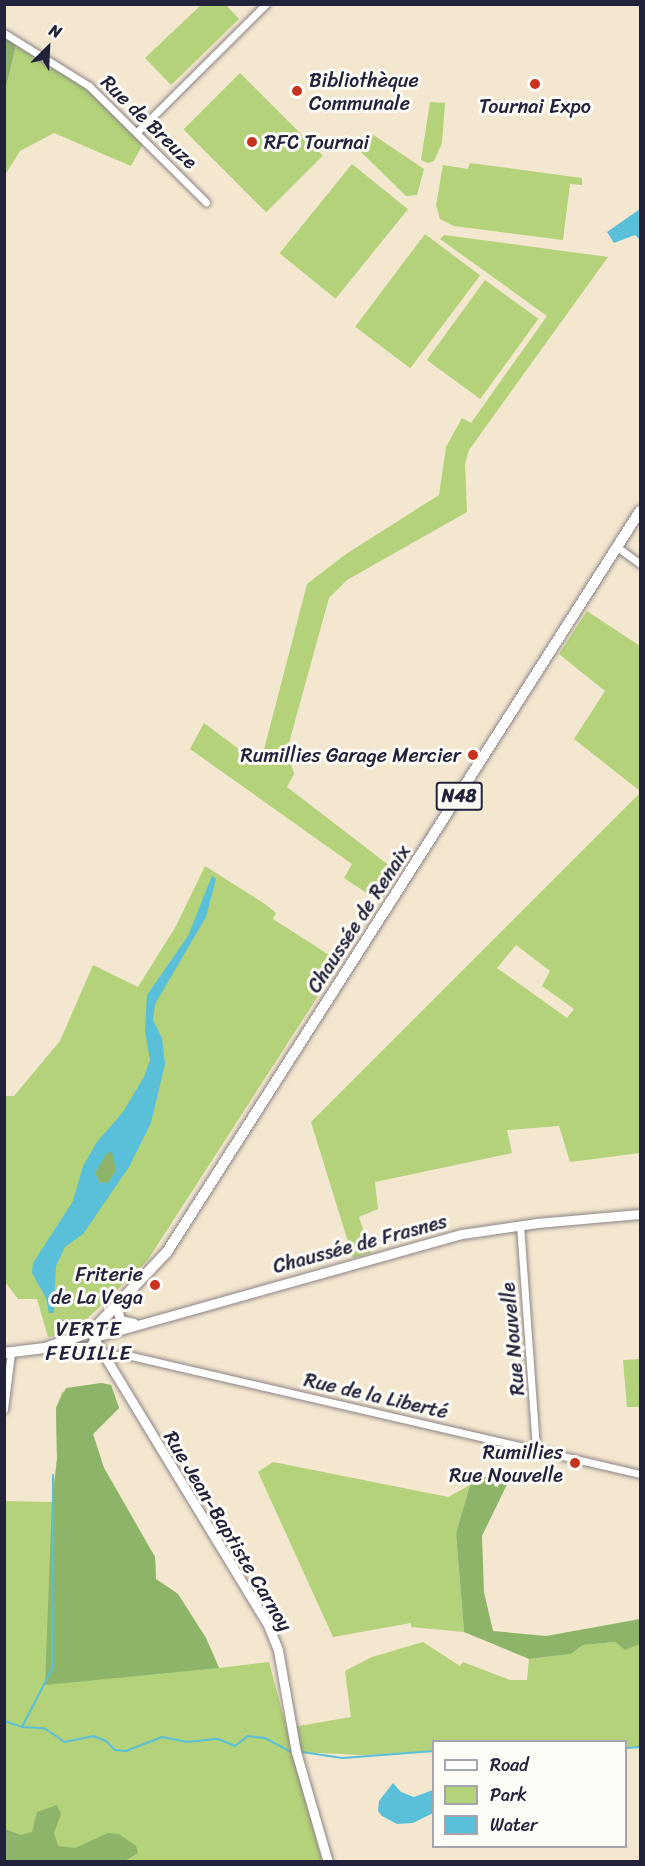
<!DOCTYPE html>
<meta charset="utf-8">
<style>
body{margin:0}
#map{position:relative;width:645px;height:1866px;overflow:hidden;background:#f4e7d0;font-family:Sriracha,sans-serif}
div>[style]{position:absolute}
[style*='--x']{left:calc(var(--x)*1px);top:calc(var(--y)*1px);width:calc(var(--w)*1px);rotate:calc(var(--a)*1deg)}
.green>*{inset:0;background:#b3d279;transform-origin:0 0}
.forest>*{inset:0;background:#8eb469}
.water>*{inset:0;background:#5abfd8}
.stream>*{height:2px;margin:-1px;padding:0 1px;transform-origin:1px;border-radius:1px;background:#5abfd8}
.roads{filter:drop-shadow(0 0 2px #8b8486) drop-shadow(0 0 2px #8b8486)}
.street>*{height:7px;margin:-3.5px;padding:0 3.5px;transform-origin:3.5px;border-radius:3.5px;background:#fff}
.secondary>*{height:9px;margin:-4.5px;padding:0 4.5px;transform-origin:4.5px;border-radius:4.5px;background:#fff}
.primary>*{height:10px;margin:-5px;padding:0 5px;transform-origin:5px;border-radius:5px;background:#fff}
.dots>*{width:16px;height:16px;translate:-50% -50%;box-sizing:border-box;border:3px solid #fdfcf7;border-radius:50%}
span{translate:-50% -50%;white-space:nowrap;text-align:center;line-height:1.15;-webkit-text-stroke:6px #fdfcf7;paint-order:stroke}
.shield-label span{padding:2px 4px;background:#fdfcf7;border:2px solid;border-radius:4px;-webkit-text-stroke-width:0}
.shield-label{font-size:18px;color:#22223b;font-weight:700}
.poi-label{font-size:20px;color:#22223b}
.left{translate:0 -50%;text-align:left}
.right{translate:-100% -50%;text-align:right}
.street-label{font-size:20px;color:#22223b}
.neighbourhood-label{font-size:21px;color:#22223b;letter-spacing:1.5px}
.frame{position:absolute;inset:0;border:6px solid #22223b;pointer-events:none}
.legend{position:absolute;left:432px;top:1740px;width:195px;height:108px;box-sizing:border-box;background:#fdfcf7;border:2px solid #a5a5ac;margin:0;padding:8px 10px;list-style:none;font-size:18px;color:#22223b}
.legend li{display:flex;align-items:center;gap:12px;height:30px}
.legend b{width:30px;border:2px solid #a5a5ac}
.north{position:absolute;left:18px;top:18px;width:60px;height:60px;-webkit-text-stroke:4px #fdfcf7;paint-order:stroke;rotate:24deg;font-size:16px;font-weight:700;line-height:24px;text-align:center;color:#22223b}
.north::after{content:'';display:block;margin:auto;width:21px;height:27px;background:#22223b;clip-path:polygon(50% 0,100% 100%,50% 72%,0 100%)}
</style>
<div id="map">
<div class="green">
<i style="clip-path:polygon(201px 5px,226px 5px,239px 19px,171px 85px,145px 58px)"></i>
<i style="clip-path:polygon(16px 45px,80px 83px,143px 144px,131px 166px,54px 133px,20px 151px,5px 175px,5px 92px)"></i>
<i style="left:240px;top:73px;width:117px;height:80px;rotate:45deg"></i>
<i style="clip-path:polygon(430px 102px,445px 103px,442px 143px,434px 161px,428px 163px,421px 160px)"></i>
<i style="clip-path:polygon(372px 134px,424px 169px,417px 195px,406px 196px,361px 152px)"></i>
<i style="clip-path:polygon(470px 163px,582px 178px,582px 185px,570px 184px,563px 240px,454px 226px,440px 219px,436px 205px,443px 165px,468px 169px)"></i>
<i style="left:352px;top:164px;width:72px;height:115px;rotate:39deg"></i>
<i style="left:425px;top:234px;width:69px;height:116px;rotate:37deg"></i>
<i style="clip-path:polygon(444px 235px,608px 257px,469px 450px,465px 464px,467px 512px,347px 580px,329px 598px,287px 750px,294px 774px,287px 787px,399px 873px,380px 902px,344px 878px,352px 864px,190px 749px,204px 723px,260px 765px,307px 584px,346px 554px,439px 495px,446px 447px,462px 418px,471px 423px,547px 316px,440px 239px)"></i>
<i style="left:485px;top:280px;width:66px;height:99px;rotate:36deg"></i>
<i style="clip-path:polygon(587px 611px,640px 646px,640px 791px,574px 739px,605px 691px,559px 654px)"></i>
<i style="clip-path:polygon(evenodd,640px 793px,640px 1153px,570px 1162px,559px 1126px,507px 1130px,512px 1153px,375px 1182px,378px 1209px,359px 1217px,371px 1253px,353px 1258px,311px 1122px,640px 793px,516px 945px,550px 971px,542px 986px,574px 1009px,567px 1018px,497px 968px,516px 945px)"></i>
<i style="clip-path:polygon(205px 866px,265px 904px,276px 913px,273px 919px,340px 962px,147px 1261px,86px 1320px,68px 1329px,64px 1335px,48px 1337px,37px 1299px,18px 1299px,5px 1282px,5px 1096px,14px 1096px,60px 1041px,93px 965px,138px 987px,176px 926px)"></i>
<i style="clip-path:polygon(640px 1359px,640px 1407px,627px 1407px,623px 1360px)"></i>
<i style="clip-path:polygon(101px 1383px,111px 1385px,119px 1408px,93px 1434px,104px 1468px,155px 1557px,156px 1579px,178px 1594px,206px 1638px,219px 1668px,269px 1662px,322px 1861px,5px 1862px,5px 1501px,52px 1502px,57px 1459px,56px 1408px,62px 1392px)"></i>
<i style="clip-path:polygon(273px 1462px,448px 1497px,470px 1485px,456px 1533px,464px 1632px,411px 1627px,411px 1623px,333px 1637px,258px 1472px)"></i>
<i style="clip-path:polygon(423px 1642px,460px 1666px,463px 1662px,510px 1680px,527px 1680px,529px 1659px,571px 1654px,583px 1645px,615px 1642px,626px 1649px,640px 1644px,640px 1747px,626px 1747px,626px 1742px,434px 1742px,433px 1751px,365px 1755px,296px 1752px,293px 1727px,351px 1717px,345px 1671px,372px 1657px)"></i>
</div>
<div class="forest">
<i style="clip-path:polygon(5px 38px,16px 45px,5px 92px)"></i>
<i style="clip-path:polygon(107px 1152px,113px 1152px,116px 1170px,109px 1182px,100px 1183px,95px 1173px)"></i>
<i style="clip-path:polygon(101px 1383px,111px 1385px,119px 1408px,93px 1434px,104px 1468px,155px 1557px,156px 1579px,178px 1594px,206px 1638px,219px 1668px,45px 1685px,52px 1502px,57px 1459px,56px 1408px,66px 1388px)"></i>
<i style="clip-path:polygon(491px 1474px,512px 1474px,482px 1536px,484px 1592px,493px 1631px,546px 1636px,640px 1619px,640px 1644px,625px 1650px,615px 1642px,583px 1645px,571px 1654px,529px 1659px,464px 1632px,456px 1533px,470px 1485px)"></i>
<i style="clip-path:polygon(57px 1805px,61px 1814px,54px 1833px,58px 1846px,75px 1848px,108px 1833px,119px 1834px,136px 1846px,138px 1853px,125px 1861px,5px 1861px,5px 1829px,21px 1835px,32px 1832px,37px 1812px)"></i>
</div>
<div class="water">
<i style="clip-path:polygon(640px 209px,640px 240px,635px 235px,614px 243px,607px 232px)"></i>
<i style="clip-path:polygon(evenodd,212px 876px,216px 879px,206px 917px,155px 1004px,153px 1020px,162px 1038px,165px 1064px,151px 1123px,129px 1167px,83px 1234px,65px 1247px,56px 1266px,54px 1313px,49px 1313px,46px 1298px,32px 1273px,33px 1263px,73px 1201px,83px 1166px,97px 1142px,123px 1112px,144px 1077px,150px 1060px,145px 1031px,147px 995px,188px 936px,212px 876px,112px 1152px,116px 1170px,109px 1182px,100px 1183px,95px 1173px,107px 1153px,112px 1152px)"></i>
<i style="clip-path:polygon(393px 1783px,401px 1792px,414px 1797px,433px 1790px,433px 1813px,413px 1823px,397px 1824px,382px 1816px,378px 1811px,379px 1801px)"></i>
</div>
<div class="stream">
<i style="--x:4;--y:1721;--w:19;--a:18"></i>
<i style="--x:22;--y:1727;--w:22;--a:3"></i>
<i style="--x:44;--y:1728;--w:25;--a:34"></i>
<i style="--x:65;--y:1742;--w:29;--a:-12"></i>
<i style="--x:93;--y:1736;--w:14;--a:21"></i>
<i style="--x:106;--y:1741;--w:13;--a:45"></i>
<i style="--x:115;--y:1750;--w:11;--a:5"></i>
<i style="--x:126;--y:1751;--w:39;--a:-21"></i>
<i style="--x:162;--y:1737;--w:25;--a:11"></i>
<i style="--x:187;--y:1742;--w:31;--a:-6"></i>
<i style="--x:218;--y:1739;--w:18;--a:22"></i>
<i style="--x:235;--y:1746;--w:16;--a:-38"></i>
<i style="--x:248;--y:1736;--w:17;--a:7"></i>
<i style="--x:265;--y:1738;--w:30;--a:28"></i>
<i style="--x:22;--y:1727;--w:65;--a:-62.7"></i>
<i style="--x:52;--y:1669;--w:194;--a:-89.7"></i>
<i style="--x:626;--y:1748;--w:14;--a:-4"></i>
<i style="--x:302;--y:1752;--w:41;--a:8.3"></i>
<i style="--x:343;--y:1758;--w:91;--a:-4.4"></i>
</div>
<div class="roads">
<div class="street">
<i style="--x:4;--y:33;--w:100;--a:31.9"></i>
<i style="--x:89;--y:86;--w:165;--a:44.8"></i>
<i style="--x:137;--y:132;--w:182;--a:-44.8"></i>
<i style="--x:617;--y:547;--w:29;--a:36"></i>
<i style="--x:520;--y:1225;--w:226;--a:85.9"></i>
<i style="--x:104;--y:1355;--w:23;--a:0"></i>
<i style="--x:127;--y:1355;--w:527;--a:13.06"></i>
<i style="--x:4;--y:1409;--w:56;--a:-82.9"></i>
</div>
<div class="secondary">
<i style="--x:117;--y:1307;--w:13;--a:77"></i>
<i style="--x:120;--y:1320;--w:14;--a:12"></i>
<i style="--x:95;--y:1337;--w:381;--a:-15.7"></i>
<i style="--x:462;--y:1234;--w:76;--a:-8.3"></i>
<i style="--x:537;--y:1223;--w:103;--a:-5"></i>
<i style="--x:96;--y:1342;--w:331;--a:58.7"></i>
<i style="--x:268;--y:1625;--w:27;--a:68"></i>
<i style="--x:278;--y:1650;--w:104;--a:80"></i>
<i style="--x:296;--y:1752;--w:115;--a:73.8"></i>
</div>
<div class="primary">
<i style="--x:91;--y:1332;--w:110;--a:-46.5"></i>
<i style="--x:167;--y:1252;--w:879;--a:-57.45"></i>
<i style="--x:47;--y:1348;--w:44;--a:0"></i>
<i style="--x:91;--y:1348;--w:10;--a:-61"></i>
<i style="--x:96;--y:1339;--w:9;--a:-126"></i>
<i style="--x:4;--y:1353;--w:41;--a:-7"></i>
<i style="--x:45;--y:1348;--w:49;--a:-19.2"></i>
</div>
</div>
<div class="dots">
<i style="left:535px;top:84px;background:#c8321e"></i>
<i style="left:297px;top:91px;background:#c8321e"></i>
<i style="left:252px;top:142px;background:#c8321e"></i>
<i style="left:473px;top:755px;background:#c8321e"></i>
<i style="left:155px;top:1285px;background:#c8321e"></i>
<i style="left:575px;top:1463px;background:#c8321e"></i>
</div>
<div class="shield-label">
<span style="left:459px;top:796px">N48</span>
</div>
<div class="poi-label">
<span class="left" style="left:309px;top:92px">Bibliothèque<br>Communale</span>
<span style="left:535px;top:106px">Tournai Expo</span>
<span class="left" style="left:264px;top:142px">RFC Tournai</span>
<span class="right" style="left:461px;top:755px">Rumillies Garage Mercier</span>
<span class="right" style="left:143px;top:1286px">Friterie<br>de La Vega</span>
<span class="right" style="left:563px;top:1464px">Rumillies<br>Rue Nouvelle</span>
</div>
<div class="street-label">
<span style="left:149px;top:122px;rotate:44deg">Rue de Breuze</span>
<span style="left:359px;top:919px;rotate:-57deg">Chaussée de Renaix</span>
<span style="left:360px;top:1244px;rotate:-15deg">Chaussée de Frasnes</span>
<span style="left:513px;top:1339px;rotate:-95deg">Rue Nouvelle</span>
<span style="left:376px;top:1396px;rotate:13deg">Rue de la Liberté</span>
<span style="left:228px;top:1531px;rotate:59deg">Rue Jean-Baptiste Carnoy</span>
</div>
<div class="neighbourhood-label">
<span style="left:89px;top:1341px">VERTE<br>FEUILLE</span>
</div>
<div class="frame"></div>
<ul class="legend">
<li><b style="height:8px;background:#fff"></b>Road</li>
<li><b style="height:16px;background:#b3d279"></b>Park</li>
<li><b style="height:16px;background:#5abfd8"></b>Water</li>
</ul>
<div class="north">N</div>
</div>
